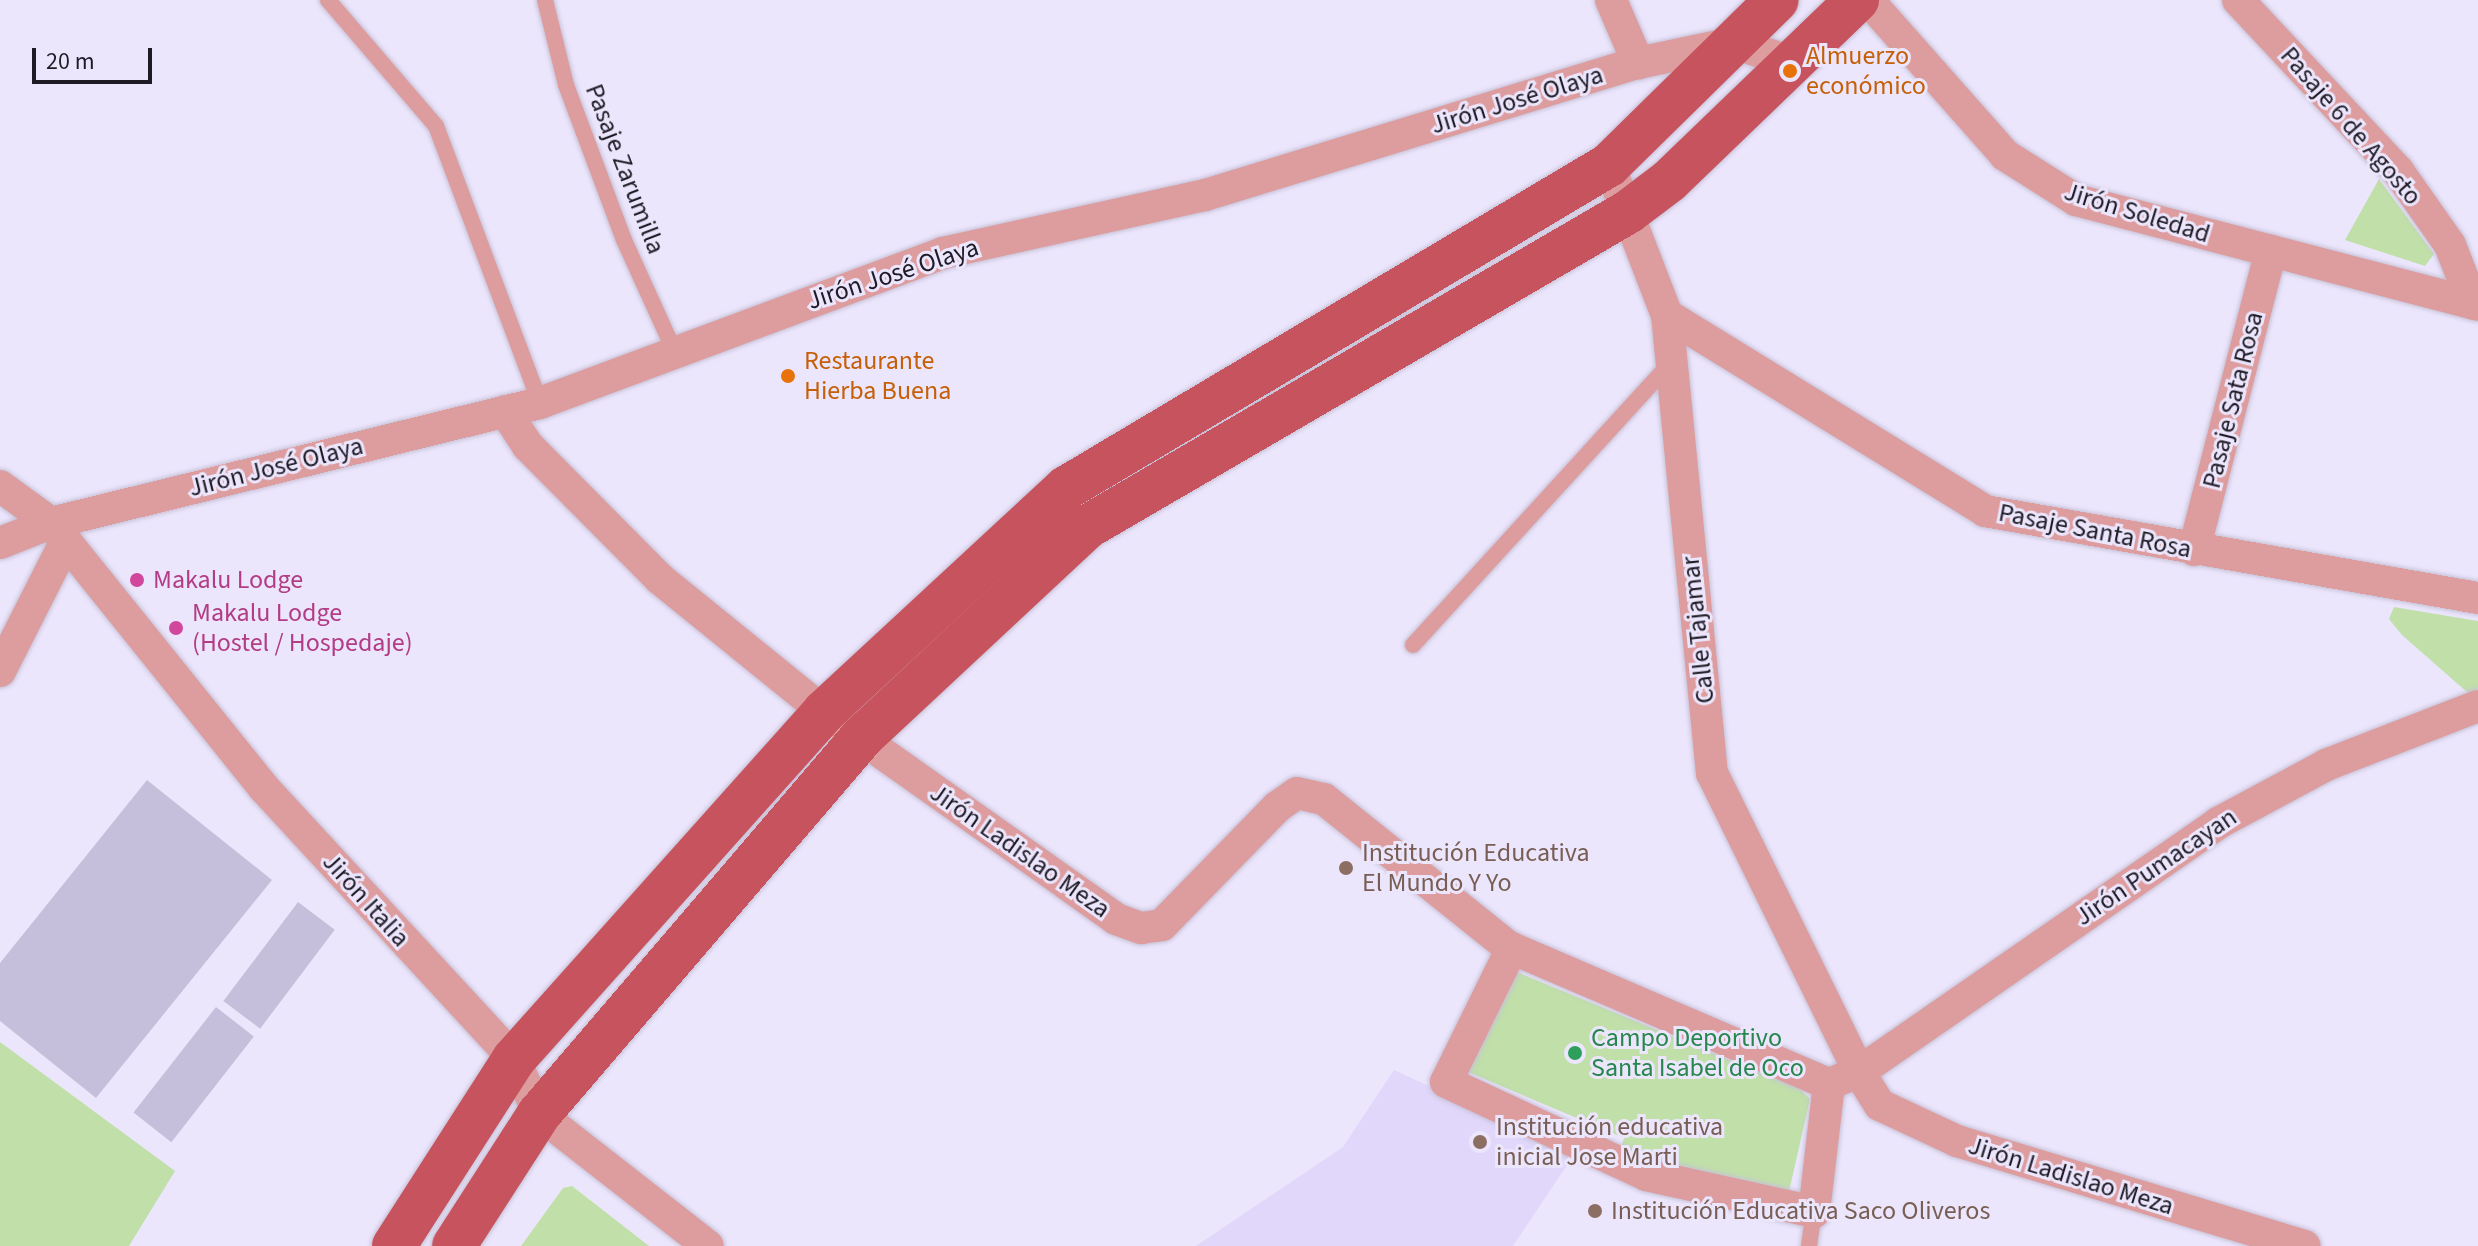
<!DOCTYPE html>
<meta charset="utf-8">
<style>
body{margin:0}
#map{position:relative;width:2478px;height:1246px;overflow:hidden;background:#ece6fd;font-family:"Source Sans 3",sans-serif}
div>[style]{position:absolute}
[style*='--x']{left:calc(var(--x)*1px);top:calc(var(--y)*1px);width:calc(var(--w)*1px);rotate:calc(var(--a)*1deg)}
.built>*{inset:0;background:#e0d7fa}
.green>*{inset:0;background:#c0dfa9}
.building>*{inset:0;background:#c6bfdb;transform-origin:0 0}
.roads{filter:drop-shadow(0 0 2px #c7c1d6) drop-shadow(0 0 2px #c7c1d6)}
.service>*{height:16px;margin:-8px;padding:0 8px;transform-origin:8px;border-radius:8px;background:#dd9c9e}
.minor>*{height:32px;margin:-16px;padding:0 16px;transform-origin:16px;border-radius:16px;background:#dd9c9e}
.primary>*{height:44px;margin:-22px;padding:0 22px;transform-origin:22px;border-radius:22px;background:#c7535e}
.dots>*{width:22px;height:22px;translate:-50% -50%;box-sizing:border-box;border:4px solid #ece6fd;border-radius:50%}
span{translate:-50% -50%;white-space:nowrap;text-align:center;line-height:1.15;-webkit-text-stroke:6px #ece6fd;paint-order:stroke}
.food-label{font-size:26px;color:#c56008}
.left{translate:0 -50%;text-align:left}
.street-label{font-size:26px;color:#1e1b25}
.hotel-label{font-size:26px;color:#b23c85}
.education-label{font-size:26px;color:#785e54}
.leisure-label{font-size:26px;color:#27864d}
.scale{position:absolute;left:32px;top:48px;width:120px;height:36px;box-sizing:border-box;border:4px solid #1e1b25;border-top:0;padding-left:10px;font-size:24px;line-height:28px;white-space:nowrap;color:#1e1b25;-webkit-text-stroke:6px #ece6fd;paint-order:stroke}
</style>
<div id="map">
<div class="built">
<i style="clip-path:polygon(1394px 1070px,1575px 1153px,1513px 1246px,1196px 1246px,1343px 1147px)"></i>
</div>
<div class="green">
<i style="clip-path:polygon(2379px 179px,2434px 254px,2425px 266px,2345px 240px)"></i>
<i style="clip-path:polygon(2394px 607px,2478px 621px,2478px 689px,2468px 693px,2402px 635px,2389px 619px)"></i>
<i style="clip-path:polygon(1512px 970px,1800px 1089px,1810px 1099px,1788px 1196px,1619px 1153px,1624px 1138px,1468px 1072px)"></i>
<i style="clip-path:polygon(0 1042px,175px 1171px,129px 1246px,0 1246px)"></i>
<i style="clip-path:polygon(572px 1186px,649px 1246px,521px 1246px,563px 1188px)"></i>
</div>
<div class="building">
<i style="clip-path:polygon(147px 780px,272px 880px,96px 1098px,0 1021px,0 963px)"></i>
<i style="left:298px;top:902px;width:46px;height:124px;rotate:37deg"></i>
<i style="left:216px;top:1007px;width:48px;height:134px;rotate:38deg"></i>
</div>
<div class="roads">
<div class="service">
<i style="--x:328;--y:0;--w:166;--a:49.4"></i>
<i style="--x:436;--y:126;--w:296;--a:69.4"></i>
<i style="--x:545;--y:0;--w:88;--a:76.1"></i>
<i style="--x:566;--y:85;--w:165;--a:69.5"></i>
<i style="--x:624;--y:240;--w:121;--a:65.6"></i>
<i style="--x:1413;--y:645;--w:383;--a:-47.6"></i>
<i style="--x:1809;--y:1246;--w:34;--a:-82"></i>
</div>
<div class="minor">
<i style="--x:1611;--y:0;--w:69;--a:66.8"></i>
<i style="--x:1868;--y:0;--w:207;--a:48.5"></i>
<i style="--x:2005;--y:155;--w:84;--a:32.4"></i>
<i style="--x:2076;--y:200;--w:415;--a:14.6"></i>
<i style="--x:2238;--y:0;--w:234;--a:46.9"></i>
<i style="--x:2398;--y:171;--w:90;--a:54.9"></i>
<i style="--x:2450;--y:245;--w:63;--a:68.7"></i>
<i style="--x:1609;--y:165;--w:161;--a:68.9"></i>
<i style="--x:1667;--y:315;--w:460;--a:84.4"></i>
<i style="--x:1712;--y:773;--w:333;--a:63.8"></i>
<i style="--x:1859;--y:1072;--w:39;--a:58"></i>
<i style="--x:1880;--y:1105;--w:85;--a:25.1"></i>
<i style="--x:1957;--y:1141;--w:363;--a:16.8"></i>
<i style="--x:1667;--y:315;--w:374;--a:31.6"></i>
<i style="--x:1985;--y:511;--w:501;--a:10.01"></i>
<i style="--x:505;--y:411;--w:42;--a:56.7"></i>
<i style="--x:528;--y:446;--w:187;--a:45.2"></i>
<i style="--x:660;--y:579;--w:211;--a:39"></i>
<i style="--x:824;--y:712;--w:358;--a:35.3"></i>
<i style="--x:1116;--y:919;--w:27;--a:20"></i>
<i style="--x:1141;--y:928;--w:21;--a:-8"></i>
<i style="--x:1162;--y:925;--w:165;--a:-45.7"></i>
<i style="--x:1277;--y:807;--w:24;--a:-35"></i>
<i style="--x:1297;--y:793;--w:28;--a:13"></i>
<i style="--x:1324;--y:799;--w:237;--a:38.7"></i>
<i style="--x:1509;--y:947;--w:348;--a:23.2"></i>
<i style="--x:0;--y:486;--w:63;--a:36"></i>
<i style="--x:51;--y:523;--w:340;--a:51.2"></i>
<i style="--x:264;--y:788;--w:369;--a:47.3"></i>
<i style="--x:514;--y:1059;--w:60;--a:65.6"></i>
<i style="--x:539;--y:1114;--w:214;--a:38"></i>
<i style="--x:0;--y:543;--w:55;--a:-21.4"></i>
<i style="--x:51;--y:523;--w:504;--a:-13.79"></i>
<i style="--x:540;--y:403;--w:430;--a:-20.4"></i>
<i style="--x:943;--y:253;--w:268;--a:-12.5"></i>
<i style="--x:1205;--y:195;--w:453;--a:-17"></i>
<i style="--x:1638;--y:63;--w:97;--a:-11.9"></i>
<i style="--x:1733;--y:43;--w:62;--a:17.9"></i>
<i style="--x:2194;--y:550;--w:309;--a:-75.6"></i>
<i style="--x:0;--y:671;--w:146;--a:-63.1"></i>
<i style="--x:1512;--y:948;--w:149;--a:116.2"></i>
<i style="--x:1446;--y:1082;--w:221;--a:24.9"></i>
<i style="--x:1646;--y:1175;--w:172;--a:12.4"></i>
<i style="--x:1814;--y:1212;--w:129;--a:-83.3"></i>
<i style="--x:1829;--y:1084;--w:32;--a:-22"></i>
<i style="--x:1859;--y:1072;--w:437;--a:-34.7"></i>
<i style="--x:2218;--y:823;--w:123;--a:-28.2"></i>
<i style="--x:2326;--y:765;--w:163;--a:-21.2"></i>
</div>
<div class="primary">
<i style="--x:394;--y:1246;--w:222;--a:-57.3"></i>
<i style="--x:514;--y:1059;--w:465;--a:-48.2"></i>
<i style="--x:824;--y:712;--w:330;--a:-42.8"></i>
<i style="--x:1066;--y:488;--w:632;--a:-30.75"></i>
<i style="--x:1609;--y:165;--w:235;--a:-44.5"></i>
<i style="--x:454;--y:1246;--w:157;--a:-57.2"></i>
<i style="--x:539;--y:1114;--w:495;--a:-49.4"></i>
<i style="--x:861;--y:738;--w:309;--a:-43"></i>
<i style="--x:1087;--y:527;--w:626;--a:-30.21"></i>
<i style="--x:1628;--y:212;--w:51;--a:-37.1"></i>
<i style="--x:1669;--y:181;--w:261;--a:-43.9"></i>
</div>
</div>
<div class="dots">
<i style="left:1790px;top:71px;background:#e8710a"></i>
<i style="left:788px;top:376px;background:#e8710a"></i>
<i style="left:137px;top:580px;background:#d1479c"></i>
<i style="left:176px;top:628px;background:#d1479c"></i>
<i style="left:1346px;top:868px;background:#8d6e63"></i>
<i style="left:1575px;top:1053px;background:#2e9e5b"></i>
<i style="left:1480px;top:1142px;background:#8d6e63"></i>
<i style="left:1595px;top:1211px;background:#8d6e63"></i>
</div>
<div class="food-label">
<span class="left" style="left:1806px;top:71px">Almuerzo<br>económico</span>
<span class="left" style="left:804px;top:376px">Restaurante<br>Hierba Buena</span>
</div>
<div class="street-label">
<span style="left:1517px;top:100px;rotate:-17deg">Jirón José Olaya</span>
<span style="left:2351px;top:126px;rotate:49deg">Pasaje 6 de Agosto</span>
<span style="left:625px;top:169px;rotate:69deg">Pasaje Zarumilla</span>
<span style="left:2137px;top:213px;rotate:17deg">Jirón Soledad</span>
<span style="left:893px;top:274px;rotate:-18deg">Jirón José Olaya</span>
<span style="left:2233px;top:400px;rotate:-76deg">Pasaje Sata Rosa</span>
<span style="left:276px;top:467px;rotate:-14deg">Jirón José Olaya</span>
<span style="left:2095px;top:531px;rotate:11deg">Pasaje Santa Rosa</span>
<span style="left:1698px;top:630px;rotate:-96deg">Calle Tajamar</span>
<span style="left:1020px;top:851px;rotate:35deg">Jirón Ladislao Meza</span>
<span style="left:2156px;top:867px;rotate:-34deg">Jirón Pumacayan</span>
<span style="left:366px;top:900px;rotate:48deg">Jirón Italia</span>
<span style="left:2071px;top:1176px;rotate:17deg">Jirón Ladislao Meza</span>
</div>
<div class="hotel-label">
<span class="left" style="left:153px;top:580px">Makalu Lodge</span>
<span class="left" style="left:192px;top:628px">Makalu Lodge<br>(Hostel / Hospedaje)</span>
</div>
<div class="education-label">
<span class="left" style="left:1362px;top:868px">Institución Educativa<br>El Mundo Y Yo</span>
<span class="left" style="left:1496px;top:1142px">Institución educativa<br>inicial Jose Marti</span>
<span class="left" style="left:1611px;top:1211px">Institución Educativa Saco Oliveros</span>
</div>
<div class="leisure-label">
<span class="left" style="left:1591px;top:1053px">Campo Deportivo<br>Santa Isabel de Oco</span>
</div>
<div class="scale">20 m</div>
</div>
